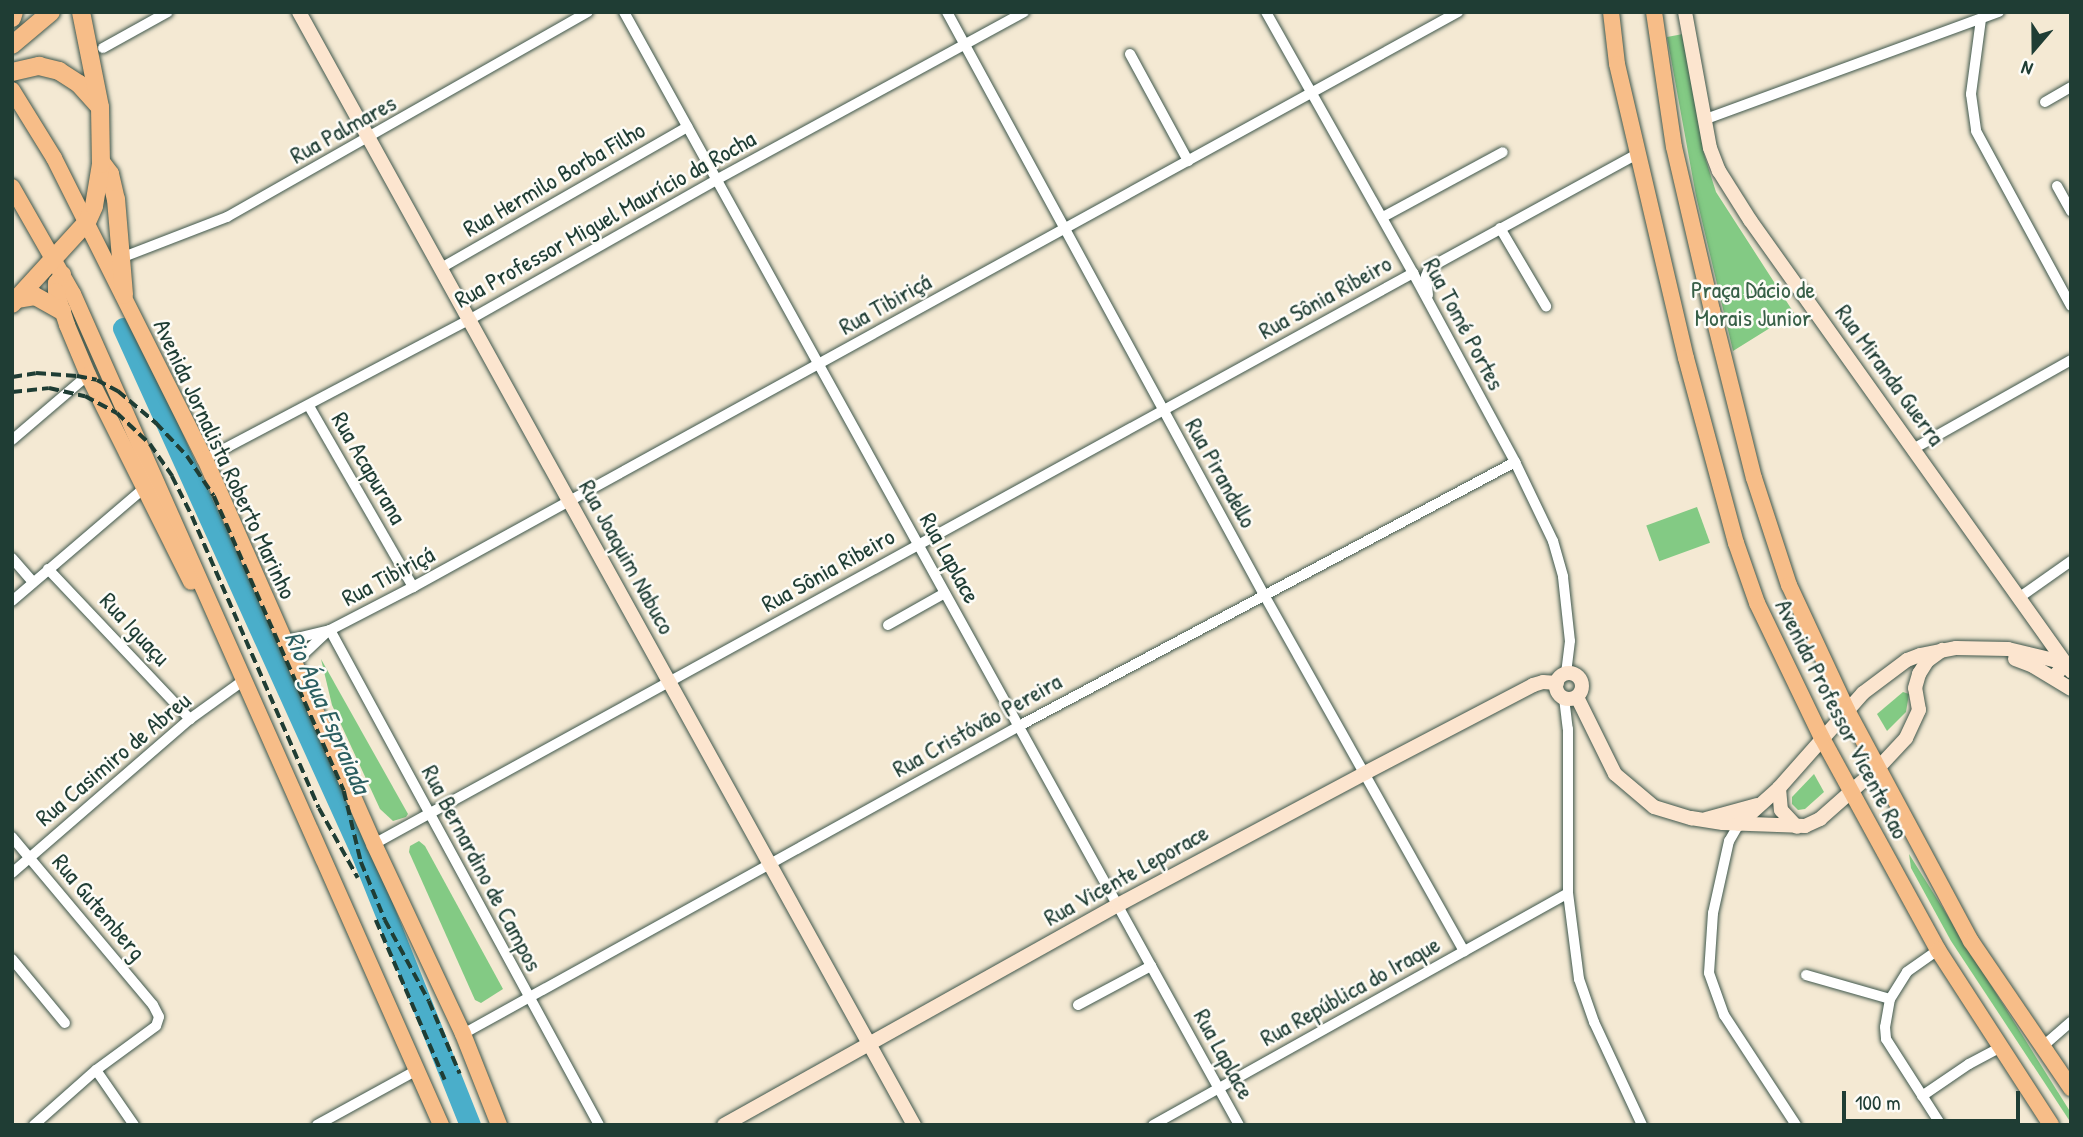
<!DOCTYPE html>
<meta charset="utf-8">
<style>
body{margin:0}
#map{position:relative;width:2083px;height:1137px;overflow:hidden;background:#f4e9d3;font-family:"Patrick Hand",sans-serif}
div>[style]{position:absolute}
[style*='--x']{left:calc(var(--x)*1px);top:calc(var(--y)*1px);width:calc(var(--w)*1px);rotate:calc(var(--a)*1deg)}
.green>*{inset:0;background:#83ca84;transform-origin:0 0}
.river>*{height:21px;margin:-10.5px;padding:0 10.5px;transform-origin:10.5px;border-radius:10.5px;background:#4aaeca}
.roads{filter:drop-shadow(0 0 2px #3f574c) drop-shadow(0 0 2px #3f574c)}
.street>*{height:10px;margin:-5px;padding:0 5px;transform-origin:5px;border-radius:5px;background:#fff}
.secondary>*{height:14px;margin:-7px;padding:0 7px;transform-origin:7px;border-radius:7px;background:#fce5cf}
.secondary>.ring{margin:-7px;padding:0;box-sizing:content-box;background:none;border:14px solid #fce5cf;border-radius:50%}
.primary>*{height:16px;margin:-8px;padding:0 8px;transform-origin:8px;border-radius:8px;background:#f7bd88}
.highway>*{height:18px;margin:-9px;padding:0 9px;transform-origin:9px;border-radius:9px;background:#f7bd88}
.rail>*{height:3.5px;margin-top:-1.75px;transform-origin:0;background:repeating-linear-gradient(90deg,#1f3d34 0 10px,transparent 0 15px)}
span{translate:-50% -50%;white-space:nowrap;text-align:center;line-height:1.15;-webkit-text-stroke:5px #fdfcf7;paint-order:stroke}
.street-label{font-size:24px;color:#1f3d34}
.park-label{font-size:24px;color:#386048}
.water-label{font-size:26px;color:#2c5f61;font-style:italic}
.frame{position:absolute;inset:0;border:14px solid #1f3d34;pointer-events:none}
.north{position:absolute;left:1999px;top:14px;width:70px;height:70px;-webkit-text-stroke:5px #fdfcf7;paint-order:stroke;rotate:200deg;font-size:19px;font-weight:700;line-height:28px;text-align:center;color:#1f3d34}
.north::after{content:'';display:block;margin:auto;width:24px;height:32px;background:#1f3d34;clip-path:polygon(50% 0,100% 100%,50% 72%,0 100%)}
.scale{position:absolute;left:1842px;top:1091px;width:178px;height:32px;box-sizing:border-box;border:4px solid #1f3d34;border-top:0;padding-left:9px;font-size:21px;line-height:24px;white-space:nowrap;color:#1f3d34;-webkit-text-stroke:5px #fdfcf7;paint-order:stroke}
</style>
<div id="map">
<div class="green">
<i style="clip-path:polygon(1683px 34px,1704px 154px,1716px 192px,1794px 313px,1733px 351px,1696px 196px,1667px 37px)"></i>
<i style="left:1697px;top:507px;width:38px;height:54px;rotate:70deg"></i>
<i style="clip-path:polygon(321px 659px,408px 814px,406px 817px,393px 821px,380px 809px,332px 705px)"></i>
<i style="clip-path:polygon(1903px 692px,1909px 694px,1906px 712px,1887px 731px,1877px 714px)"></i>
<i style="clip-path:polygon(1814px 774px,1824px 792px,1805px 809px,1798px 810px,1792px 804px,1792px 797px)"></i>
<i style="clip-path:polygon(419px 841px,425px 846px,503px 989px,481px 1003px,475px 1000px,409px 852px,410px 846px)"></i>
<i style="clip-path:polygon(1909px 854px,2071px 1113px,2071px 1123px,1951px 941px,1911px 868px)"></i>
</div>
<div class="river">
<i style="--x:123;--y:328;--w:573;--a:65.58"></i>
<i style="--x:360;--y:850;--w:296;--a:68.2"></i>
</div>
<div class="roads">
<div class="street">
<i style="--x:624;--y:12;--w:1272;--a:61.08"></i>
<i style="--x:947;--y:12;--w:661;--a:61.46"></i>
<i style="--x:1263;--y:593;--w:411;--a:60.7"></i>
<i style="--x:1266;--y:12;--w:300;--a:60.6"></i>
<i style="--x:1413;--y:273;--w:215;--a:61.6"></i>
<i style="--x:1515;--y:462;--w:88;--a:64.3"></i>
<i style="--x:1553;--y:541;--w:37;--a:74"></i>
<i style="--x:1563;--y:577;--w:64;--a:83.8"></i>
<i style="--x:1570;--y:641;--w:33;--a:97"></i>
<i style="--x:1981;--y:19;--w:76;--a:97.6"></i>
<i style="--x:1971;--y:94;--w:37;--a:82"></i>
<i style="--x:1976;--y:131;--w:199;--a:61.5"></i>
<i style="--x:103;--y:48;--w:74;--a:-29"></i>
<i style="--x:1130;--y:54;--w:122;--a:61.5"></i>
<i style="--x:2045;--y:102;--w:30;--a:-30"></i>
<i style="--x:1706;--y:119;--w:312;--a:-20.1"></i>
<i style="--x:2057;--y:186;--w:29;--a:61"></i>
<i style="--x:1383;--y:217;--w:136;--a:-28.4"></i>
<i style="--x:1500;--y:228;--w:91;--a:59.5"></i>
<i style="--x:118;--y:259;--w:117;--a:-21.1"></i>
<i style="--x:227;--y:217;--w:415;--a:-29.6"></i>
<i style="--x:441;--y:268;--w:284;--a:-29.8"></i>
<i style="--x:1428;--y:295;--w:19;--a:-96"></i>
<i style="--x:1426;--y:276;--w:9;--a:-69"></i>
<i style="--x:1429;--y:268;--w:237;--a:-28.7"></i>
<i style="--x:309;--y:406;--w:209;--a:60.1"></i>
<i style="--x:12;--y:440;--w:100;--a:-40.5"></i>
<i style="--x:1915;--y:448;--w:179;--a:-29.4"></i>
<i style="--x:205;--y:459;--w:298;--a:-27.8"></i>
<i style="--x:469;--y:320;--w:284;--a:-29.5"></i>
<i style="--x:716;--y:180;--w:351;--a:-28.6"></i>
<i style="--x:12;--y:558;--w:32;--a:49"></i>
<i style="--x:48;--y:569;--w:207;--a:46.6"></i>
<i style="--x:2020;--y:597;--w:62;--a:-35.2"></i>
<i style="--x:12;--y:601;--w:172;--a:-40.5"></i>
<i style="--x:888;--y:625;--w:65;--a:-29.3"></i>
<i style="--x:330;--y:630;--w:563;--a:61.48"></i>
<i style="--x:284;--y:641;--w:47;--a:-13.4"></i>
<i style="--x:330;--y:630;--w:93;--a:-27.4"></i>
<i style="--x:413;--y:587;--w:1193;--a:-28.82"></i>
<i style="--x:294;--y:663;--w:45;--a:-43.2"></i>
<i style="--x:1564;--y:698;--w:31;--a:83"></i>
<i style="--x:1568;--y:729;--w:164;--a:90"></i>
<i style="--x:1568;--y:893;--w:87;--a:82.7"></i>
<i style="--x:1579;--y:979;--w:46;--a:70.8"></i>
<i style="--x:1594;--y:1022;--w:114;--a:65"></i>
<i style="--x:1739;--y:824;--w:20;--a:120"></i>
<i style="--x:1729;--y:841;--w:74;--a:102.5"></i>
<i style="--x:1713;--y:913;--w:60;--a:93.8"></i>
<i style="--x:1709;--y:973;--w:45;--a:70.3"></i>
<i style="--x:1724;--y:1015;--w:131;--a:56.8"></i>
<i style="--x:12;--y:837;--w:219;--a:50"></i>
<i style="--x:153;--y:1005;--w:13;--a:63"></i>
<i style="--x:159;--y:1017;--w:9;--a:108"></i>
<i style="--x:156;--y:1026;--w:74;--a:143.7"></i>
<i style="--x:96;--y:1070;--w:83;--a:138.4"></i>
<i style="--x:374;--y:844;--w:1186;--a:-28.79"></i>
<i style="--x:12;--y:873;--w:235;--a:-40.9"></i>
<i style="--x:190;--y:719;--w:67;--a:-35.8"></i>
<i style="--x:1938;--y:950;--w:38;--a:145"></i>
<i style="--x:1907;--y:972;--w:32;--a:122"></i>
<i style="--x:1890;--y:999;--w:28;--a:100"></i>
<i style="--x:1885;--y:1027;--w:12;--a:85"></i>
<i style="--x:1886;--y:1039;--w:102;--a:57.4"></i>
<i style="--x:12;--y:959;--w:83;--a:50.4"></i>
<i style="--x:1806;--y:975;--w:87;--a:15.9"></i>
<i style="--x:1078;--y:1005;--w:83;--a:-28.1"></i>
<i style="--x:463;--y:1034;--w:636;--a:-28.98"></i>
<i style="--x:1019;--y:726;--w:562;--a:-28.02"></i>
<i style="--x:2042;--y:1047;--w:38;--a:-41"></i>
<i style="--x:96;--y:1070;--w:67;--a:55.4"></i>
<i style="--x:1922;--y:1096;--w:57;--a:-34.2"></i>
<i style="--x:1969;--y:1064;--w:36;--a:-28"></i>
<i style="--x:317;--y:1125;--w:116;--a:-28.8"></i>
<i style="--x:1153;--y:1125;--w:475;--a:-29.2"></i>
</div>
<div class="secondary">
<i style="--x:299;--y:12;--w:1272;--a:61.08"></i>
<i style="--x:1685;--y:12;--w:138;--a:79.6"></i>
<i style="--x:1710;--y:148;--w:25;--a:69"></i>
<i style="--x:1719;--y:171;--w:58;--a:57.7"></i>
<i style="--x:1750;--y:220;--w:554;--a:54.56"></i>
<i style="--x:2015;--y:659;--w:19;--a:21"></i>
<i style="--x:2033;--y:666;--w:44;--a:31.2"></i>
<i class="ring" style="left:1556px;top:673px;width:12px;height:12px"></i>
<i style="--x:1577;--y:697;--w:86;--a:63.7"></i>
<i style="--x:1615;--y:774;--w:51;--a:40.2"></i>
<i style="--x:1654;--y:807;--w:39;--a:17"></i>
<i style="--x:1691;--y:818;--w:32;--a:9"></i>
<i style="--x:1723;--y:823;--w:82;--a:2.1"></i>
<i style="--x:1805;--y:826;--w:17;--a:-25"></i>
<i style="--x:1820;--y:819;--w:80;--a:-41.5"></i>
<i style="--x:1880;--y:766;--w:38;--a:-47"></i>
<i style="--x:1906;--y:738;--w:31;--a:-65"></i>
<i style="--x:1919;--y:710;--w:22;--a:-100"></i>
<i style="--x:1915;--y:688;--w:15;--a:-74"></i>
<i style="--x:1919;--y:674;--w:15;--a:-58"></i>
<i style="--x:1927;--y:661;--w:19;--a:-36"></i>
<i style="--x:1779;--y:788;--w:22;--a:85"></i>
<i style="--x:1781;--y:810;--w:23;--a:47"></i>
<i style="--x:1706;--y:819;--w:53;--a:-15.4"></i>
<i style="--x:1739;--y:824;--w:54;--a:-42"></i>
<i style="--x:1779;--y:788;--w:127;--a:-48.5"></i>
<i style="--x:1863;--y:693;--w:55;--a:-36.9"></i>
<i style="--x:1907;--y:660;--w:14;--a:-21"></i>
<i style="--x:1920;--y:655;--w:37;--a:-11"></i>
<i style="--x:1956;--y:648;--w:52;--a:1.1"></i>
<i style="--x:2008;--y:649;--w:60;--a:13.6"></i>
<i style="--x:2066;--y:663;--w:18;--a:131"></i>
<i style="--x:724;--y:1125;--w:451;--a:-29.2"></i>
<i style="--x:1118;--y:905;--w:280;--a:-28.1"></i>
<i style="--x:1365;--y:773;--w:190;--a:-27.6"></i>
<i style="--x:1533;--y:685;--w:10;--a:-17"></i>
<i style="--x:1543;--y:682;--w:14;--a:4"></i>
</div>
<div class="primary">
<i style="--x:1611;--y:12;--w:52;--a:83.4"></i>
<i style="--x:1617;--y:64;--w:302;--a:76.8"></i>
<i style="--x:1686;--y:358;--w:192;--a:74.9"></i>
<i style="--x:1736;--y:543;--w:64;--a:70.7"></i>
<i style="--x:1757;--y:603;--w:150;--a:64.3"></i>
<i style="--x:1822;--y:738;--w:242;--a:61.3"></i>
<i style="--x:1938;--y:950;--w:208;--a:57.1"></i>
<i style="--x:1654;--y:12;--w:136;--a:81.6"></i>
<i style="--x:1674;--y:147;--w:167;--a:76.9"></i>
<i style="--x:1712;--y:310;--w:173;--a:76"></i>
<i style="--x:1754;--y:478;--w:113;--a:71.9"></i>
<i style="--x:1789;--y:585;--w:138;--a:65.1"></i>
<i style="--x:1847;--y:710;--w:262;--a:61.8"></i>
<i style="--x:1971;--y:941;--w:178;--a:55.8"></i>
<i style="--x:12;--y:90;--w:80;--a:58.3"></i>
<i style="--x:54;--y:158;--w:337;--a:63.4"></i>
<i style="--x:205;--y:459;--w:420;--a:66.3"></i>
<i style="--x:374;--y:844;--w:210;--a:64.9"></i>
<i style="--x:463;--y:1034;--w:98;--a:68.4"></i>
<i style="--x:12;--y:187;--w:123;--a:60.3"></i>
<i style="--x:73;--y:294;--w:909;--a:66.11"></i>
<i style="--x:63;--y:274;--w:11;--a:128"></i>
<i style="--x:56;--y:283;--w:8;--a:90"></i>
<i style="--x:56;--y:291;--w:36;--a:72"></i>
<i style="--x:67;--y:325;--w:54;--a:67.2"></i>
<i style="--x:88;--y:375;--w:231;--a:63.5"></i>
</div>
<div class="highway">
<i style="--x:12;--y:18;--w:6;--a:-72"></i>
<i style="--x:12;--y:45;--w:51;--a:-40.2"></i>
<i style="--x:12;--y:72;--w:28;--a:-13"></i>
<i style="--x:39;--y:66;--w:21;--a:14"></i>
<i style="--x:59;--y:71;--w:24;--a:33"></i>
<i style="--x:79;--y:84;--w:31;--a:48"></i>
<i style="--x:101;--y:162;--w:15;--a:53"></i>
<i style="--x:110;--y:174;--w:26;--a:77"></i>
<i style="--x:116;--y:199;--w:96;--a:85.2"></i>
<i style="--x:18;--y:299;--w:17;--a:-10"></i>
<i style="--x:35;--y:296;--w:31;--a:29"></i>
<i style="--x:12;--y:304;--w:111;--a:-47.6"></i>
<i style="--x:87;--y:222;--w:17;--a:-66"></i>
<i style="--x:94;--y:206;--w:43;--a:-80.5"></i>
<i style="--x:101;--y:164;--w:57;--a:-91"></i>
<i style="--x:100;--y:107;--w:97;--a:-101.3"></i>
</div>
</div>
<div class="rail">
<i style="--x:12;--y:377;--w:24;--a:-9"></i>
<i style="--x:36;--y:373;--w:41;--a:4.2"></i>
<i style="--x:77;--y:376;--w:20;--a:11"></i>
<i style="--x:97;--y:380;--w:24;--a:28"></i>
<i style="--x:118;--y:391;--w:50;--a:40.1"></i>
<i style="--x:156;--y:423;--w:45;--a:46.8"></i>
<i style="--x:187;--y:456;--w:48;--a:56"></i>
<i style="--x:214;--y:496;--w:322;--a:66.2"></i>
<i style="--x:344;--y:791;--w:73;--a:76.5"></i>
<i style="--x:361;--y:862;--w:63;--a:67.5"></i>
<i style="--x:385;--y:920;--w:92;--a:61.5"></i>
<i style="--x:429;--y:1001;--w:79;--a:67"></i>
<i style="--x:12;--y:392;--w:37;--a:-6"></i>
<i style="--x:49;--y:388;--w:37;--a:13"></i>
<i style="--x:85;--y:396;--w:36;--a:28"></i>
<i style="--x:117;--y:413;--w:45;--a:43.2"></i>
<i style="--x:150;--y:444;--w:39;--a:55"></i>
<i style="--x:172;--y:476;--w:45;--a:63.4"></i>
<i style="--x:192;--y:516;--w:318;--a:66.5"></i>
<i style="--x:319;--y:808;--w:80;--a:60.9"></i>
<i style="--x:376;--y:920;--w:174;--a:66.7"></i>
</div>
<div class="street-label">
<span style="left:343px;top:129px;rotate:-29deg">Rua Palmares</span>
<span style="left:554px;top:179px;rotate:-30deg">Rua Hermilo Borba Filho</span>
<span style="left:605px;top:219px;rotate:-29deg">Rua Professor Miguel Maurício da Rocha</span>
<span style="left:1325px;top:297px;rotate:-29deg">Rua Sônia Ribeiro</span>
<span style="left:885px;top:304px;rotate:-29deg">Rua Tibiriçá</span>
<span style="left:1464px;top:324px;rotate:62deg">Rua Tomé Portes</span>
<span style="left:1890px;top:375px;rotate:54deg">Rua Miranda Guerra</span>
<span style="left:225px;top:459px;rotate:65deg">Avenida Jornalista Roberto Marinho</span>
<span style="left:369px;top:468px;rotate:60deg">Rua Acapurana</span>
<span style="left:1221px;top:473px;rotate:61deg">Rua Pirandello</span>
<span style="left:627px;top:557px;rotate:61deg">Rua Joaquim Nabuco</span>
<span style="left:950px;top:558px;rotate:61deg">Rua Laplace</span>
<span style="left:828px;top:570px;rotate:-29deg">Rua Sônia Ribeiro</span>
<span style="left:388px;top:576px;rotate:-28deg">Rua Tibiriçá</span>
<span style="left:135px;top:629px;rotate:47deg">Rua Iguaçu</span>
<span style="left:1842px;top:719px;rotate:63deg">Avenida Professor Vicente Rao</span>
<span style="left:977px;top:725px;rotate:-29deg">Rua Cristóvão Pereira</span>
<span style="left:113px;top:759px;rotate:-40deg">Rua Casimiro de Abreu</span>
<span style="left:482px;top:868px;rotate:62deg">Rua Bernardino de Campos</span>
<span style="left:1126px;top:875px;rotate:-29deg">Rua Vicente Leporace</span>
<span style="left:99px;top:907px;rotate:50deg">Rua Gutemberg</span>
<span style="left:1350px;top:991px;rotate:-29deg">Rua República do Iraque</span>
<span style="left:1224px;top:1054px;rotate:61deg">Rua Laplace</span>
</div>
<div class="park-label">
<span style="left:1753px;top:304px">Praça Dácio de<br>Morais Junior</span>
</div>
<div class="water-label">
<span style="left:328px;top:712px;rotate:66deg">Rio Água Espraiada</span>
</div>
<div class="frame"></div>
<div class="north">N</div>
<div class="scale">100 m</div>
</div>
